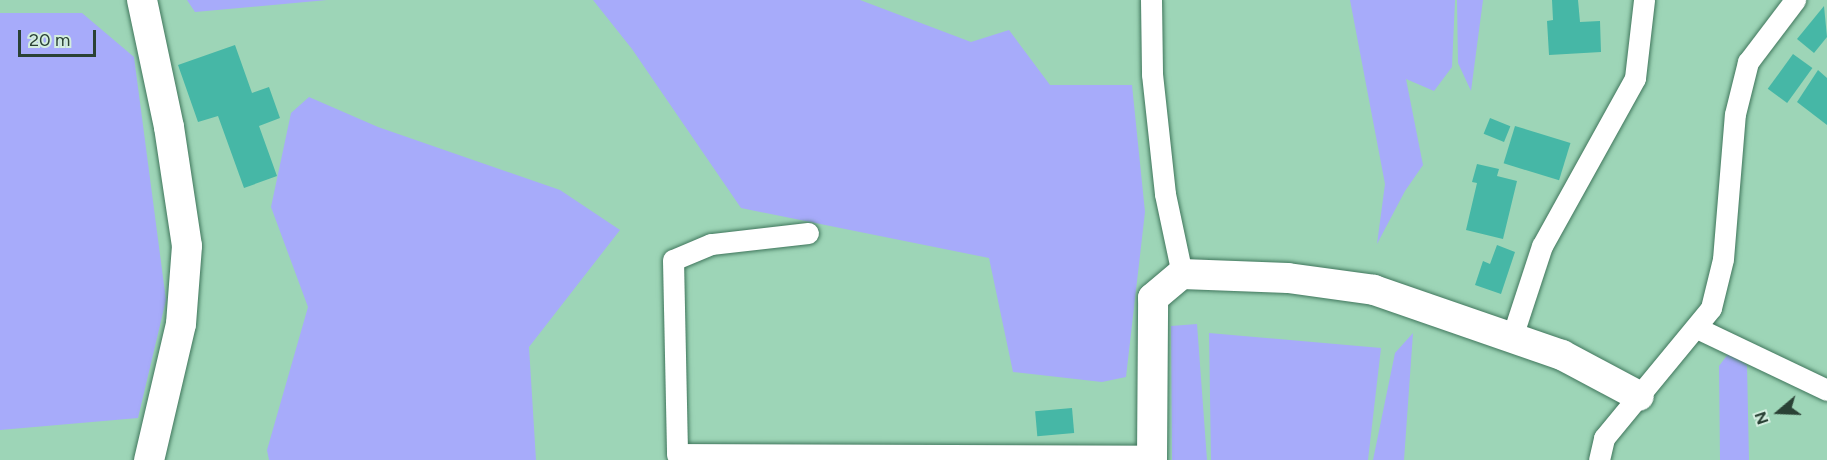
<!DOCTYPE html>
<style>
body{margin:0}
#map{position:relative;width:1827px;height:460px;overflow:hidden;background:#9dd5b7;font-family:Figtree,sans-serif}
div>[style]{position:absolute}
[style*='--x']{left:calc(var(--x)*1px);top:calc(var(--y)*1px);width:calc(var(--w)*1px);rotate:calc(var(--a)*1deg)}
.green>*{inset:0;background:#a7abfa}
.building>*{inset:0;background:#46b7a6;transform-origin:0 0}
.roads{filter:drop-shadow(0 0 2px #40765c) drop-shadow(0 0 2px #40765c)}
.street>*{height:21px;margin:-10.5px;padding:0 10.5px;transform-origin:10.5px;border-radius:10.5px;background:#fff}
.secondary>*{height:30px;margin:-15px;padding:0 15px;transform-origin:15px;border-radius:15px;background:#fff}
span{translate:-50% -50%;white-space:nowrap;text-align:center;line-height:1.15;-webkit-text-stroke:4.5px #d3eedf;paint-order:stroke}
.north{position:absolute;left:1749px;top:382px;width:60px;height:60px;-webkit-text-stroke:4px #d3eedf;paint-order:stroke;rotate:251deg;font-size:16px;font-weight:700;line-height:24px;text-align:center;color:#2a4135}
.north::after{content:'';display:block;margin:auto;width:21px;height:27px;background:#2a4135;clip-path:polygon(50% 0,100% 100%,50% 72%,0 100%)}
.scale{position:absolute;left:18px;top:30px;width:78px;height:27px;box-sizing:border-box;border:3px solid #2a4135;border-top:0;padding-left:8px;font-size:18px;line-height:21px;white-space:nowrap;color:#2a4135;-webkit-text-stroke:4px #d3eedf;paint-order:stroke}
</style>
<div id="map">
<div class="green">
<i style="clip-path:polygon(187px 0,327px 0,195px 12px)"></i>
<i style="clip-path:polygon(593px 0,860px 0,971px 42px,1009px 30px,1050px 85px,1132px 85px,1145px 212px,1126px 377px,1102px 382px,1013px 372px,989px 258px,741px 208px,632px 49px)"></i>
<i style="clip-path:polygon(1350px 0,1455px 0,1452px 67px,1434px 91px,1406px 79px,1423px 165px,1405px 191px,1377px 244px,1385px 184px)"></i>
<i style="clip-path:polygon(1457px 0,1483px 0,1471px 91px,1458px 63px)"></i>
<i style="clip-path:polygon(0 13px,82px 13px,134px 57px,166px 300px,138px 418px,0 430px)"></i>
<i style="clip-path:polygon(309px 97px,378px 127px,560px 190px,620px 230px,529px 347px,536px 460px,269px 460px,267px 450px,308px 307px,271px 207px,291px 113px)"></i>
<i style="clip-path:polygon(1197px 324px,1207px 460px,1172px 460px,1171px 326px)"></i>
<i style="clip-path:polygon(1209px 333px,1381px 348px,1368px 460px,1211px 460px)"></i>
<i style="clip-path:polygon(1413px 333px,1404px 460px,1373px 460px,1395px 353px)"></i>
<i style="clip-path:polygon(1728px 354px,1747px 365px,1749px 460px,1720px 460px,1719px 366px)"></i>
</div>
<div class="building">
<i style="clip-path:polygon(1552px 0,1578px 0,1580px 22px,1600px 21px,1601px 52px,1549px 55px,1547px 21px,1553px 20px)"></i>
<i style="clip-path:polygon(1824px 6px,1827px 37px,1814px 53px,1797px 39px)"></i>
<i style="clip-path:polygon(235px 45px,252px 93px,269px 87px,280px 118px,259px 126px,277px 176px,244px 188px,218px 116px,198px 122px,178px 65px)"></i>
<i style="left:1793px;top:54px;width:24px;height:43px;rotate:36deg"></i>
<i style="clip-path:polygon(1818px 70px,1827px 78px,1827px 125px,1797px 102px)"></i>
<i style="left:1490px;top:118px;width:22px;height:17px;rotate:22deg"></i>
<i style="left:1515px;top:126px;width:58px;height:39px;rotate:17deg"></i>
<i style="clip-path:polygon(1477px 164px,1499px 169px,1497px 176px,1517px 181px,1503px 239px,1466px 230px,1477px 183px,1472px 182px)"></i>
<i style="clip-path:polygon(1497px 245px,1515px 252px,1501px 294px,1475px 285px,1483px 261px,1490px 264px)"></i>
<i style="left:1072px;top:408px;width:25px;height:37px;rotate:85deg"></i>
</div>
<div class="roads">
<div class="street">
<i style="--x:1151;--y:0;--w:74;--a:89.2"></i>
<i style="--x:1152;--y:74;--w:121;--a:83.8"></i>
<i style="--x:1165;--y:194;--w:82;--a:78"></i>
<i style="--x:808;--y:233;--w:98;--a:173.5"></i>
<i style="--x:711;--y:244;--w:41;--a:157.2"></i>
<i style="--x:673;--y:260;--w:194;--a:88.8"></i>
<i style="--x:677;--y:454;--w:475;--a:0.2"></i>
<i style="--x:1697;--y:328;--w:144;--a:25.5"></i>
<i style="--x:1512;--y:337;--w:96;--a:-71.8"></i>
<i style="--x:1542;--y:246;--w:192;--a:-61"></i>
<i style="--x:1635;--y:78;--w:79;--a:-83.4"></i>
<i style="--x:1599;--y:460;--w:23;--a:-77"></i>
<i style="--x:1604;--y:438;--w:168;--a:-50.5"></i>
<i style="--x:1711;--y:308;--w:50;--a:-76.2"></i>
<i style="--x:1723;--y:259;--w:145;--a:-85.3"></i>
<i style="--x:1735;--y:114;--w:54;--a:-76"></i>
<i style="--x:1748;--y:62;--w:78;--a:-52.8"></i>
</div>
<div class="secondary">
<i style="--x:142;--y:0;--w:130;--a:78"></i>
<i style="--x:169;--y:127;--w:120;--a:81.4"></i>
<i style="--x:187;--y:246;--w:78;--a:94.4"></i>
<i style="--x:181;--y:324;--w:140;--a:103.2"></i>
<i style="--x:1152;--y:460;--w:162;--a:-89.6"></i>
<i style="--x:1153;--y:298;--w:38;--a:-40"></i>
<i style="--x:1182;--y:274;--w:106;--a:2.2"></i>
<i style="--x:1288;--y:278;--w:87;--a:7.9"></i>
<i style="--x:1374;--y:290;--w:199;--a:19.1"></i>
<i style="--x:1562;--y:355;--w:87;--a:28"></i>
</div>
</div>
<div class="north">N</div>
<div class="scale">20 m</div>
</div>
